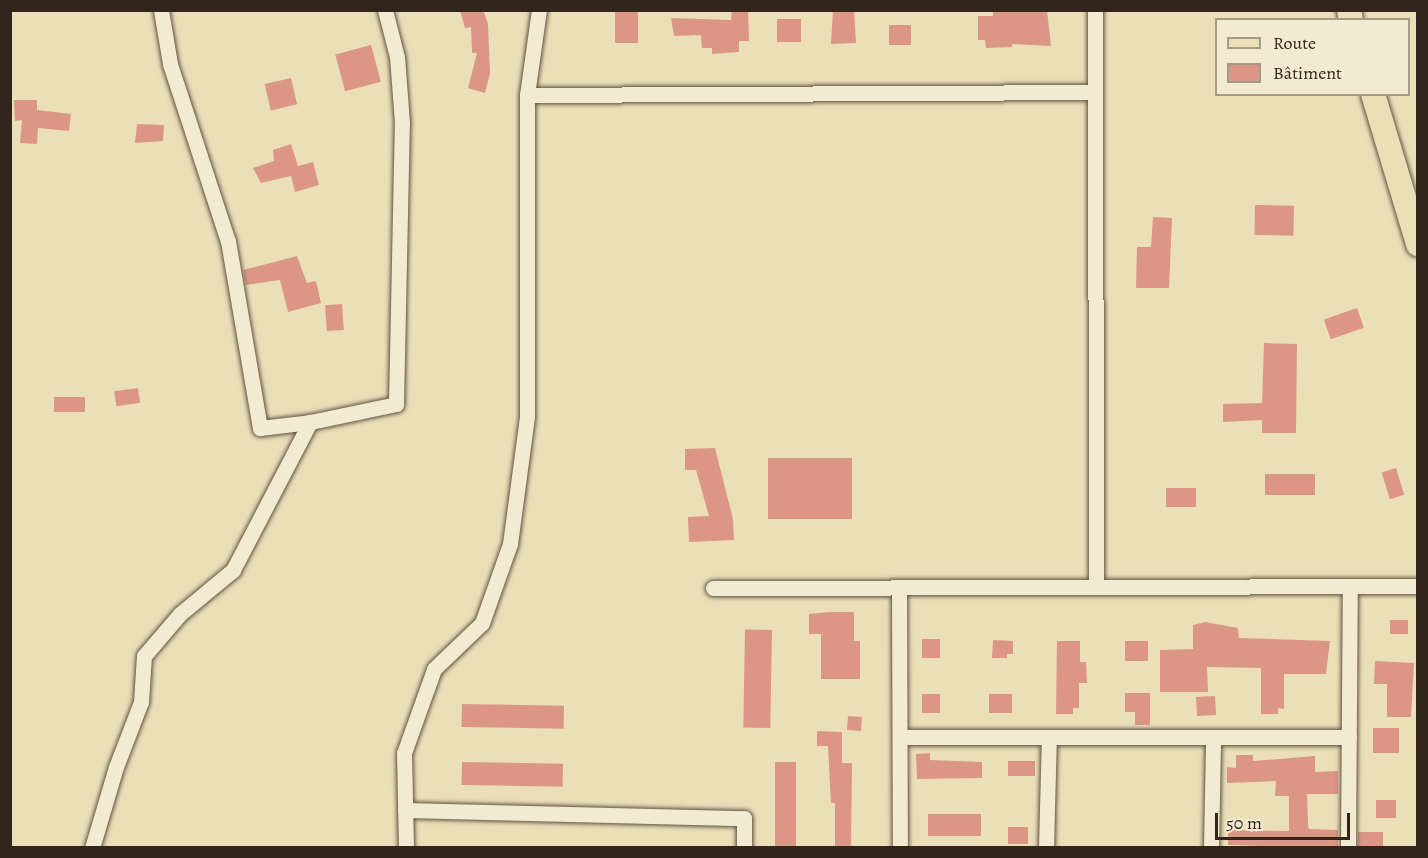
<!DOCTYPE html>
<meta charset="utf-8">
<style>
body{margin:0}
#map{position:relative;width:1428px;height:858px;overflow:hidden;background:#ebdfb8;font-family:Alegreya,serif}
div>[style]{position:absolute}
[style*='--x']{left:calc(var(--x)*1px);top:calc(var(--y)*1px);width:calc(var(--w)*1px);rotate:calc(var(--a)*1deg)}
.building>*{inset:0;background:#db9686;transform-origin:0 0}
.roads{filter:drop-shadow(0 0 2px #605442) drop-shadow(0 0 2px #605442)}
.minor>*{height:15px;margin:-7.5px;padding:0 7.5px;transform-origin:7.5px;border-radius:7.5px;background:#f2ead1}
.primary>*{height:24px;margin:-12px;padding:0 12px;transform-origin:12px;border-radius:12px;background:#ebdfb8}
span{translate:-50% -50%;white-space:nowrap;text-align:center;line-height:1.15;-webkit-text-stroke:6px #f2ead1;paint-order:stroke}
.frame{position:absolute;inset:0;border:12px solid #32251b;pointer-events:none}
.legend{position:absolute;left:1215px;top:18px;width:195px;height:78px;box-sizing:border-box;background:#f2ead1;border:2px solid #a59b88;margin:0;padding:8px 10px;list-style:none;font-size:18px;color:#32251b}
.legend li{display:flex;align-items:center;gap:12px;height:30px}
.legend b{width:30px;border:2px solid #a59b88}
.scale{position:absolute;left:1215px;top:813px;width:135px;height:27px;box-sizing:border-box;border:3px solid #32251b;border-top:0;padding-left:8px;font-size:18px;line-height:21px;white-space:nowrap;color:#32251b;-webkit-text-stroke:4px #f2ead1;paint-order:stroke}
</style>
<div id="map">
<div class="building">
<i style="clip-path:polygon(460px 10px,483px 10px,488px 24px,490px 73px,485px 93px,468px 88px,477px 53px,472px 53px,471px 27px,465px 28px)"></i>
<i style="left:615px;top:10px;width:23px;height:33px"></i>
<i style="clip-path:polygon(732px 10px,748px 10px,749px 41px,739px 41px,739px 52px,712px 54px,712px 48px,702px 48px,701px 35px,674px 36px,671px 18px,731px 20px)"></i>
<i style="clip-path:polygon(833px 10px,854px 10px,856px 43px,831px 44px)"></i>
<i style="clip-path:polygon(1047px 10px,1051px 46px,1012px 44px,1012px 47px,986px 48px,985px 40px,978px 40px,978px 16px,993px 16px,993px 11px)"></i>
<i style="left:777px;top:19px;width:24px;height:23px"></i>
<i style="left:889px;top:25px;width:22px;height:20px"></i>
<i style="left:371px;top:45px;width:38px;height:37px;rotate:75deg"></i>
<i style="left:291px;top:78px;width:27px;height:27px;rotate:77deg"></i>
<i style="clip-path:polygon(14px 100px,37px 100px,37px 110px,71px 114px,69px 131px,38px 128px,37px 144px,20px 143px,22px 120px,15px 121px)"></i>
<i style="clip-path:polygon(137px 124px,164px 125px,163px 141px,135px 143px)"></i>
<i style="clip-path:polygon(291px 144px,298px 166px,313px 162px,319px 185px,295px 192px,291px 176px,261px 183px,253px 168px,274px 161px,273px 150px)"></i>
<i style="left:1255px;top:205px;width:39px;height:30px;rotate:1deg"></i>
<i style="clip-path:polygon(1153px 217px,1172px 218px,1169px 288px,1136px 288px,1137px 247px,1151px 247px)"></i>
<i style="clip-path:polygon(297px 256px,307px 283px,316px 281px,321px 303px,288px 312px,280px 280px,246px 285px,243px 270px)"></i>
<i style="left:342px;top:304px;width:26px;height:17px;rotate:86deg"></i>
<i style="left:1357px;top:308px;width:21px;height:35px;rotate:71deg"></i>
<i style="clip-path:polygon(1264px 343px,1297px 344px,1296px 433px,1262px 433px,1262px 420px,1223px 422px,1223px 404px,1262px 403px)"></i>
<i style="left:138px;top:388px;width:15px;height:24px;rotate:82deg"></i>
<i style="left:54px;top:397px;width:31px;height:15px"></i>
<i style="clip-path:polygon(715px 448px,733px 519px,734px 540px,689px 542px,688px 517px,709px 516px,696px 470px,685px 470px,685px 449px)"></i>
<i style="left:768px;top:458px;width:84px;height:61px"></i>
<i style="left:1396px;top:468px;width:28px;height:15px;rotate:73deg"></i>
<i style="left:1315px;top:474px;width:21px;height:50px;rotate:90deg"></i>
<i style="left:1166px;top:488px;width:30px;height:19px"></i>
<i style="clip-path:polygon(829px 612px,854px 612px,854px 641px,860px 641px,860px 679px,821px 679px,821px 634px,809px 634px,809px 614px)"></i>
<i style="left:1390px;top:620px;width:18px;height:14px"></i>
<i style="clip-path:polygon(1205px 622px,1238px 628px,1239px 638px,1330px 641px,1326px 674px,1284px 674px,1284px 709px,1278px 708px,1278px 714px,1261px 714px,1261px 668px,1207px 667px,1208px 692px,1160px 692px,1160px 650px,1193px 649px,1193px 625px)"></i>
<i style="left:772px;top:630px;width:98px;height:27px;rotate:91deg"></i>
<i style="left:922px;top:639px;width:18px;height:19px"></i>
<i style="clip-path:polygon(993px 640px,1013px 641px,1013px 654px,1007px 654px,1007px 658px,992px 658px)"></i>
<i style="clip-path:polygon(1057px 641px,1080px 641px,1080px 662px,1086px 662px,1087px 683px,1079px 683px,1079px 708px,1073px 708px,1073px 714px,1056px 714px)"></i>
<i style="left:1125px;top:641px;width:23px;height:20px"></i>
<i style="clip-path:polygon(1375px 661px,1414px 663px,1411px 717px,1387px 717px,1387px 684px,1374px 684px)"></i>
<i style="clip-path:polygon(1125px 693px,1150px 693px,1150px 725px,1135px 725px,1135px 712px,1125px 712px)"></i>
<i style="left:922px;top:694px;width:18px;height:19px"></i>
<i style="left:989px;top:694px;width:23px;height:19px"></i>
<i style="left:1215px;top:696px;width:19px;height:19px;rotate:87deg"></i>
<i style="left:462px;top:704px;width:102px;height:23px;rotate:1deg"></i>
<i style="left:848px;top:716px;width:14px;height:14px;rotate:4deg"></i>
<i style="left:1373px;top:728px;width:26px;height:25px"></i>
<i style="clip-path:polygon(817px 731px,842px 732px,842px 763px,852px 763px,851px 848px,835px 848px,835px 803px,831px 803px,828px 746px,817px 746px)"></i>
<i style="clip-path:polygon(930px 753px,930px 760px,982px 762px,982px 778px,917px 779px,916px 754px)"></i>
<i style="clip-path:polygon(1236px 755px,1253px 755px,1253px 761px,1315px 756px,1315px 772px,1338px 771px,1338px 794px,1307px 794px,1308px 825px,1309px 829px,1338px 830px,1338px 848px,1228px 845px,1228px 830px,1289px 831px,1289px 796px,1275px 796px,1276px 781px,1227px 783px,1227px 767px,1236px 768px)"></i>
<i style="left:1008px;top:761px;width:27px;height:15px"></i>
<i style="left:462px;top:762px;width:101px;height:23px;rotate:1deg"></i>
<i style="left:775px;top:762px;width:21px;height:86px"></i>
<i style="left:1376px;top:800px;width:20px;height:18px"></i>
<i style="left:981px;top:814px;width:22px;height:53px;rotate:90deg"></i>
<i style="left:1008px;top:827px;width:20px;height:17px"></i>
<i style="left:1358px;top:832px;width:25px;height:16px"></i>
</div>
<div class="roads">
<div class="minor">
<i style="--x:161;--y:10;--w:55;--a:80.5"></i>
<i style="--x:170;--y:64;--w:186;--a:71.9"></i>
<i style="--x:228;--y:241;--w:190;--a:80.3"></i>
<i style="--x:260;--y:428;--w:50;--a:-6.8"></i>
<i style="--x:1095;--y:10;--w:577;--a:89.9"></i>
<i style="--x:527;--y:95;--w:567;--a:-0.3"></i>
<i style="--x:899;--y:587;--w:261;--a:89.8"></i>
<i style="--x:713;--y:588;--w:705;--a:-0.16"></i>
<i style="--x:900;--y:737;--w:449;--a:0"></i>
<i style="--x:405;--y:810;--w:339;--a:1.4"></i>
<i style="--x:744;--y:818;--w:30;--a:90"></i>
<i style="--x:92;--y:848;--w:84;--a:-73.5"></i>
<i style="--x:116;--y:767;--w:70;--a:-69"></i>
<i style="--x:141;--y:702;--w:46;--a:-86.3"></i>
<i style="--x:144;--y:656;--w:55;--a:-49.4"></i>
<i style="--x:180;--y:614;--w:69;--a:-39.7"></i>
<i style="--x:233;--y:570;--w:167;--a:-62.5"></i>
<i style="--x:310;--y:422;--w:88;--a:-11.8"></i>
<i style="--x:396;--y:404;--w:281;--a:-88.8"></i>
<i style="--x:402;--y:123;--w:66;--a:-94.3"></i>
<i style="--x:397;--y:57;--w:49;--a:-104.3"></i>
<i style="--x:406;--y:848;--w:95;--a:-91.2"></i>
<i style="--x:404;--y:753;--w:89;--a:-70.3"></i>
<i style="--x:434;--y:669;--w:66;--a:-43.8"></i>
<i style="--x:482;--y:623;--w:84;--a:-70.5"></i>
<i style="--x:510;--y:544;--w:128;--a:-82.4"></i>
<i style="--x:527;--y:417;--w:322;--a:-90"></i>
<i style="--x:527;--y:95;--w:86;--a:-82"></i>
<i style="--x:1046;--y:848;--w:111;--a:-88.5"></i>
<i style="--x:1211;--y:848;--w:109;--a:-88.9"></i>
<i style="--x:1348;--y:848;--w:262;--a:-89.6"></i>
</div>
<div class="primary">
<i style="--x:1349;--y:10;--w:10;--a:79"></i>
<i style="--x:1373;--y:94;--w:157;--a:73.3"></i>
</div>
</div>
<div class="frame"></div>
<ul class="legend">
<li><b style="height:8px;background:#ebdfb8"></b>Route</li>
<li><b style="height:16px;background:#db9686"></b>Bâtiment</li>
</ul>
<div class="scale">50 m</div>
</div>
